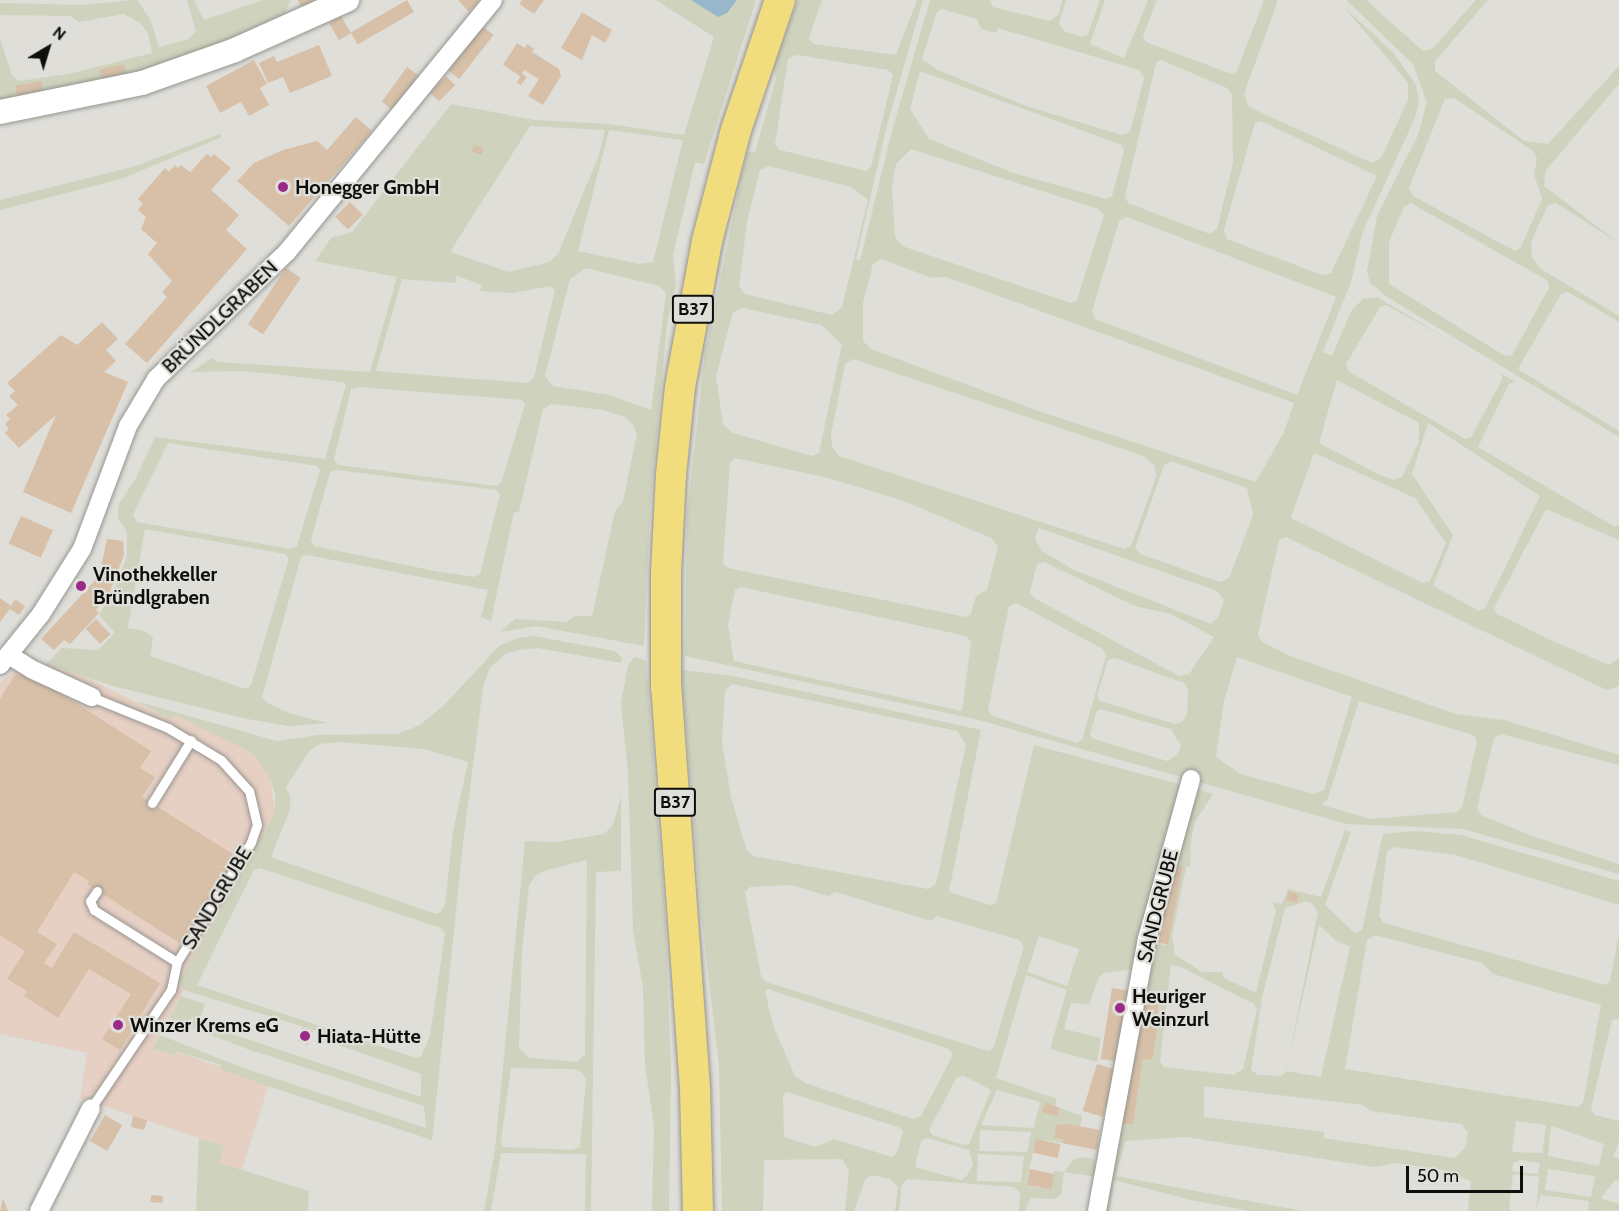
<!DOCTYPE html>
<meta charset="utf-8">
<style>
body{margin:0}
#map{position:relative;width:1619px;height:1211px;overflow:hidden;background:#dfded9;font-family:Cabin,sans-serif}
div>[style]{position:absolute}
[style*='--x']{left:calc(var(--x)*1px);top:calc(var(--y)*1px);width:calc(var(--w)*1px);rotate:calc(var(--a)*1deg)}
.industrial>*{inset:0;background:#e6cfc3}
.green>*{inset:0;background:#cfd3bd}
.water>*{inset:0;background:#99b7ca}
.building>*{inset:0;background:#d7c0a7;transform-origin:0 0}
.roads{filter:drop-shadow(0 0 2px #969591) drop-shadow(0 0 2px #969591)}
.service>*{height:9px;margin:-4.5px;padding:0 4.5px;transform-origin:4.5px;border-radius:4.5px;background:#fff}
.minor>*{height:18px;margin:-9px;padding:0 9px;transform-origin:9px;border-radius:9px;background:#fff}
.tertiary>*{height:24px;margin:-12px;padding:0 12px;transform-origin:12px;border-radius:12px;background:#fff}
.primary>*{height:30px;margin:-15px;padding:0 15px;transform-origin:15px;border-radius:15px;background:#f1dd7d}
.dots>*{width:16px;height:16px;translate:-50% -50%;box-sizing:border-box;border:3px solid #dfded9;border-radius:50%}
span{translate:-50% -50%;white-space:nowrap;text-align:center;line-height:1.15;-webkit-text-stroke:4.5px #dfded9;paint-order:stroke}
.shield-label span{padding:2px 4px;background:#dfded9;border:2px solid;border-radius:4px;-webkit-text-stroke-width:0}
.shield-label{font-size:18px;color:#0e0e0c;font-weight:700}
.poi-label{font-size:20px;color:#0e0e0c;font-weight:700}
.left{translate:0 -50%;text-align:left}
.street-label{font-size:20px;color:#0e0e0c}
.north{position:absolute;left:18px;top:18px;width:60px;height:60px;-webkit-text-stroke:4px #dfded9;paint-order:stroke;rotate:38deg;font-size:16px;font-weight:700;line-height:24px;text-align:center;color:#0e0e0c}
.north::after{content:'';display:block;margin:auto;width:21px;height:27px;background:#0e0e0c;clip-path:polygon(50% 0,100% 100%,50% 72%,0 100%)}
.scale{position:absolute;left:1406px;top:1166px;width:117px;height:27px;box-sizing:border-box;border:3px solid #0e0e0c;border-top:0;padding-left:8px;font-size:18px;line-height:21px;white-space:nowrap;color:#0e0e0c;-webkit-text-stroke:4px #dfded9;paint-order:stroke}
</style>
<div id="map">
<div class="industrial">
<i style="clip-path:polygon(27px 663px,46px 664px,87px 678px,171px 719px,175px 715px,240px 745px,253px 753px,270px 778px,275px 810px,267px 828px,179px 982px,184px 990px,152px 1049px,173px 1056px,175px 1051px,269px 1084px,242px 1169px,219px 1163px,223px 1146px,80px 1098px,87px 1053px,0 1034px,0 682px)"></i>
</div>
<div class="green">
<i style="clip-path:polygon(131px 0,137px 0,150px 19px,159px 47px,189px 39px,196px 31px,187px 0,194px 0,204px 20px,263px 0,291px 0,284px 15px,286px 20px,187px 60px,0 105px,0 39px,12px 75px,19px 81px,68px 74px,152px 53px,148px 33px,140px 23px,124px 14px,79px 22px,71px 16px,0 15px,0 3px,83px 5px)"></i>
<i style="clip-path:polygon(evenodd,656px 0,756px 0,704px 164px,695px 162px,673px 255px,676px 285px,667px 325px,650px 507px,644px 646px,536px 626px,500px 632px,515px 619px,567px 622px,575px 616px,592px 616px,615px 511px,623px 501px,637px 434px,633px 425px,625px 417px,603px 410px,552px 404px,543px 409px,519px 512px,514px 512px,491px 621px,481px 617px,488px 590px,307px 555px,301px 557px,262px 697px,267px 703px,292px 714px,328px 723px,288px 726px,242px 718px,113px 686px,46px 664px,62px 648px,98px 650px,115px 633px,99px 615px,116px 586px,127px 555px,127px 532px,118px 518px,118px 505px,135px 480px,155px 437px,325px 459px,346px 385px,343px 382px,245px 371px,191px 372px,212px 358px,218px 362px,370px 372px,397px 277px,315px 261px,331px 238px,352px 232px,451px 104px,534px 120px,609px 124px,684px 135px,714px 37px,656px 0,530px 126px,605px 130px,599px 155px,558px 254px,549px 262px,509px 272px,450px 252px,530px 126px,656px 0,609px 130px,683px 140px,653px 262px,639px 264px,578px 251px,609px 130px,656px 0,586px 268px,659px 286px,666px 293px,651px 410px,609px 395px,553px 386px,545px 376px,570px 279px,586px 268px,656px 0,457px 276px,482px 285px,480px 291px,513px 293px,550px 286px,555px 290px,534px 377px,527px 383px,376px 371px,402px 279px,455px 283px,457px 276px,656px 0,359px 387px,521px 400px,525px 404px,501px 483px,496px 486px,339px 465px,334px 460px,351px 389px,359px 387px,656px 0,168px 443px,317px 466px,320px 470px,297px 546px,291px 549px,137px 522px,133px 515px,168px 443px,656px 0,337px 470px,496px 490px,500px 494px,480px 574px,474px 577px,435px 571px,314px 546px,311px 540px,330px 472px,337px 470px,656px 0,145px 529px,285px 554px,289px 558px,251px 685px,246px 689px,150px 656px,153px 638px,145px 631px,128px 628px,145px 529px)"></i>
<i style="clip-path:polygon(evenodd,798px 0,822px 0,809px 38px,813px 44px,896px 55px,917px 0,923px 0,887px 125px,856px 259px,860px 261px,893px 127px,930px 0,990px 0,993px 7px,1050px 21px,1059px 14px,1062px 0,1066px 0,1059px 24px,1064px 31px,1082px 37px,1088px 34px,1100px 0,1105px 0,1090px 44px,1124px 58px,1148px 0,1157px 0,1143px 36px,1146px 42px,1232px 74px,1237px 71px,1264px 0,1278px 0,1244px 94px,1249px 107px,1372px 163px,1381px 158px,1408px 100px,1408px 83px,1345px 8px,1393px 52px,1416px 85px,1419px 102px,1415px 118px,1363px 231px,1351px 282px,1323px 352px,1332px 356px,1351px 311px,1363px 299px,1377px 297px,1446px 338px,1386px 305px,1380px 307px,1346px 364px,1348px 371px,1465px 439px,1471px 437px,1502px 380px,1502px 374px,1515px 382px,1509px 384px,1478px 447px,1615px 527px,1619px 524px,1619px 540px,1546px 509px,1494px 608px,1497px 614px,1555px 642px,1609px 665px,1619px 658px,1619px 686px,1607px 690px,1286px 537px,1279px 540px,1258px 634px,1261px 641px,1290px 656px,1456px 714px,1504px 720px,1619px 755px,1619px 765px,1501px 734px,1494px 738px,1477px 808px,1481px 815px,1532px 836px,1619px 864px,1619px 874px,1463px 829px,1347px 824px,979px 720px,685px 656px,687px 513px,705px 353px,742px 174px,748px 151px,755px 152px,776px 79px,774px 66px,798px 0,942px 9px,977px 19px,981px 29px,996px 33px,998px 28px,1139px 70px,1144px 78px,1130px 132px,1122px 135px,1026px 106px,938px 70px,922px 59px,937px 12px,942px 9px,798px 0,797px 55px,888px 70px,893px 75px,871px 167px,866px 171px,780px 150px,775px 144px,788px 59px,797px 55px,798px 0,1161px 60px,1227px 88px,1232px 94px,1233px 163px,1217px 229px,1210px 234px,1128px 203px,1125px 196px,1156px 63px,1161px 60px,798px 0,920px 71px,1122px 145px,1124px 151px,1112px 196px,1106px 199px,1013px 173px,929px 139px,910px 109px,920px 71px,798px 0,1261px 121px,1377px 176px,1331px 273px,1322px 275px,1227px 239px,1224px 230px,1255px 123px,1261px 121px,798px 0,911px 149px,1098px 209px,1104px 215px,1077px 300px,1071px 303px,902px 246px,895px 237px,892px 187px,896px 164px,911px 149px,798px 0,769px 166px,851px 187px,868px 200px,842px 307px,832px 315px,745px 294px,739px 286px,747px 222px,760px 170px,769px 166px,798px 0,1127px 217px,1336px 297px,1297px 395px,1095px 319px,1092px 311px,1119px 221px,1127px 217px,798px 0,881px 259px,932px 278px,946px 277px,1294px 403px,1284px 432px,1256px 482px,1038px 411px,871px 349px,863px 341px,863px 303px,873px 264px,881px 259px,798px 0,743px 308px,821px 325px,842px 344px,819px 453px,812px 456px,733px 433px,723px 424px,716px 376px,733px 312px,743px 308px,798px 0,853px 359px,1144px 456px,1155px 466px,1156px 477px,1131px 546px,1124px 549px,839px 456px,832px 447px,831px 434px,845px 364px,853px 359px,798px 0,1337px 380px,1419px 423px,1419px 442px,1402px 477px,1394px 480px,1380px 475px,1319px 443px,1337px 380px,798px 0,1428px 423px,1540px 496px,1485px 608px,1479px 611px,1433px 586px,1453px 535px,1412px 474px,1428px 423px,798px 0,1314px 453px,1415px 498px,1446px 543px,1430px 581px,1423px 583px,1291px 518px,1314px 453px,798px 0,735px 458px,828px 478px,904px 501px,991px 538px,998px 546px,987px 590px,976px 596px,971px 614px,966px 617px,728px 568px,723px 563px,730px 462px,735px 458px,798px 0,1171px 461px,1247px 488px,1253px 515px,1229px 578px,1220px 582px,1140px 554px,1135px 548px,1164px 465px,1171px 461px,798px 0,1039px 528px,1217px 591px,1224px 600px,1218px 617px,1211px 624px,1074px 570px,1042px 551px,1035px 538px,1039px 528px,798px 0,1044px 562px,1135px 606px,1171px 614px,1214px 637px,1189px 674px,1179px 676px,1034px 598px,1030px 592px,1037px 564px,1044px 562px,798px 0,741px 587px,966px 636px,971px 642px,962px 711px,734px 661px,728px 625px,735px 590px,741px 587px,798px 0,1016px 603px,1103px 649px,1106px 656px,1082px 740px,1076px 743px,993px 716px,988px 710px,1009px 606px,1016px 603px,798px 0,1237px 657px,1352px 697px,1324px 790px,1314px 794px,1240px 774px,1216px 757px,1224px 701px,1237px 657px,798px 0,1115px 658px,1184px 683px,1188px 689px,1187px 714px,1182px 722px,1175px 724px,1100px 701px,1097px 696px,1108px 660px,1115px 658px,798px 0,1359px 701px,1473px 735px,1477px 741px,1462px 807px,1457px 812px,1371px 819px,1322px 805px,1328px 798px,1359px 701px,798px 0,1101px 709px,1171px 729px,1181px 746px,1176px 756px,1167px 761px,1094px 739px,1090px 735px,1096px 712px,1101px 709px)"></i>
<i style="clip-path:polygon(evenodd,1346px 0,1366px 0,1423px 51px,1432px 49px,1476px 0,1488px 0,1435px 61px,1435px 71px,1524px 141px,1548px 144px,1619px 66px,1619px 84px,1546px 170px,1544px 186px,1619px 243px,1556px 203px,1548px 205px,1531px 242px,1532px 257px,1541px 269px,1619px 316px,1619px 322px,1568px 292px,1561px 294px,1518px 369px,1619px 431px,1619px 437px,1387px 297px,1370px 283px,1367px 271px,1377px 216px,1418px 135px,1427px 102px,1413px 64px,1346px 0,1454px 98px,1533px 151px,1537px 159px,1534px 174px,1542px 199px,1521px 247px,1515px 251px,1413px 196px,1409px 188px,1445px 99px,1454px 98px,1346px 0,1411px 203px,1548px 281px,1549px 288px,1512px 355px,1505px 356px,1389px 284px,1389px 242px,1404px 207px,1411px 203px)"></i>
<i style="clip-path:polygon(220px 134px,222px 137px,121px 179px,0 210px,0 200px,136px 166px)"></i>
<i style="clip-path:polygon(evenodd,534px 636px,615px 651px,622px 658px,621px 663px,538px 648px,519px 650px,505px 654px,489px 669px,483px 688px,464px 835px,432px 1140px,268px 1086px,220px 1069px,221px 1065px,176px 1051px,174px 1056px,152px 1049px,160px 1035px,243px 1068px,426px 1128px,424px 1106px,250px 1050px,169px 1019px,181px 996px,205px 1004px,199px 1023px,421px 1097px,421px 1074px,316px 1037px,317px 1031px,184px 990px,179px 982px,267px 828px,275px 810px,275px 794px,270px 778px,253px 753px,175px 715px,171px 719px,136px 701px,277px 741px,318px 735px,397px 734px,420px 725px,444px 705px,499px 646px,517px 638px,534px 636px,338px 742px,424px 749px,468px 762px,453px 832px,445px 905px,441px 912px,436px 914px,271px 857px,289px 812px,291px 799px,286px 787px,309px 751px,320px 744px,338px 742px,534px 636px,260px 868px,441px 928px,445px 934px,430px 1036px,421px 1056px,416px 1058px,197px 985px,254px 870px,260px 868px)"></i>
<i style="clip-path:polygon(635px 657px,646px 661px,665px 914px,671px 1068px,669px 1211px,652px 1211px,654px 1127px,645px 1065px,643px 988px,633px 930px,628px 772px,621px 704px,628px 665px)"></i>
<i style="clip-path:polygon(evenodd,682px 670px,733px 676px,981px 730px,949px 892px,990px 905px,996px 903px,1034px 745px,1186px 786px,1136px 969px,1104px 973px,1099px 977px,1089px 1004px,1071px 1003px,1064px 1029px,1101px 1038px,1097px 1062px,1050px 1049px,1067px 990px,1026px 975px,996px 1078px,1057px 1099px,1055px 1106px,1045px 1102px,1043px 1112px,1058px 1115px,1060px 1108px,1082px 1116px,1080px 1127px,1056px 1125px,1054px 1137px,1063px 1139px,1062px 1143px,1036px 1139px,1026px 1185px,1050px 1190px,1054px 1171px,1064px 1172px,1073px 1160px,1082px 1157px,1094px 1159px,1097px 1177px,1064px 1172px,1061px 1195px,1054px 1199px,1031px 1198px,1025px 1211px,1019px 1211px,1020px 1192px,1014px 1187px,908px 1179px,902px 1184px,899px 1211px,895px 1211px,898px 1187px,890px 1179px,871px 1175px,865px 1180px,854px 1211px,845px 1211px,849px 1171px,842px 1159px,764px 1160px,763px 1211px,722px 1211px,719px 1067px,701px 913px,682px 670px,732px 684px,957px 731px,966px 744px,936px 884px,928px 889px,754px 856px,747px 851px,731px 797px,722px 742px,725px 690px,732px 684px,682px 670px,791px 885px,828px 896px,836px 892px,931px 921px,937px 916px,1019px 940px,1024px 946px,993px 1049px,988px 1051px,766px 982px,761px 976px,745px 892px,750px 887px,791px 885px,682px 670px,1039px 936px,1079px 949px,1067px 986px,1027px 972px,1039px 936px,682px 670px,768px 989px,949px 1049px,953px 1055px,921px 1116px,913px 1119px,805px 1083px,795px 1076px,774px 1028px,765px 992px,768px 989px,682px 670px,964px 1076px,991px 1090px,969px 1144px,964px 1145px,932px 1135px,929px 1130px,957px 1077px,964px 1076px,682px 670px,997px 1090px,1040px 1102px,1034px 1128px,981px 1125px,997px 1090px,682px 670px,787px 1092px,898px 1127px,903px 1131px,897px 1153px,892px 1157px,834px 1139px,815px 1147px,784px 1137px,783px 1095px,787px 1092px,682px 670px,980px 1130px,1031px 1132px,1027px 1152px,979px 1151px,980px 1130px,682px 670px,927px 1138px,969px 1150px,973px 1165px,968px 1174px,962px 1180px,915px 1167px,921px 1141px,927px 1138px,682px 670px,978px 1154px,1024px 1156px,1021px 1182px,977px 1181px,978px 1154px)"></i>
<i style="clip-path:polygon(evenodd,1193px 788px,1213px 794px,1195px 822px,1191px 839px,1190px 866px,1186px 868px,1172px 936px,1175px 955px,1202px 972px,1222px 972px,1224px 978px,1256px 993px,1276px 910px,1272px 902px,1282px 904px,1288px 889px,1321px 897px,1345px 830px,1351px 832px,1325px 905px,1355px 933px,1362px 930px,1383px 834px,1414px 831px,1461px 835px,1619px 881px,1619px 905px,1456px 855px,1393px 847px,1387px 852px,1379px 916px,1384px 923px,1605px 985px,1610px 981px,1619px 933px,1619px 1019px,1612px 1020px,1591px 1108px,1595px 1115px,1619px 1121px,1619px 1142px,1613px 1157px,1619px 1158px,1619px 1181px,1615px 1180px,1601px 1198px,1619px 1204px,1619px 1210px,1588px 1211px,1589px 1201px,1541px 1195px,1536px 1211px,1539px 1177px,1513px 1174px,1509px 1210px,1515px 1211px,1468px 1211px,1471px 1181px,1443px 1170px,1397px 1163px,1374px 1167px,1186px 1137px,1125px 1141px,1116px 1176px,1303px 1211px,1251px 1211px,1195px 1201px,1114px 1180px,1110px 1211px,1102px 1211px,1118px 1122px,1133px 1125px,1143px 1059px,1152px 1060px,1160px 994px,1146px 991px,1153px 944px,1166px 945px,1182px 867px,1173px 865px,1193px 788px,1306px 901px,1312px 903px,1318px 912px,1286px 1072px,1281px 1076px,1258px 1075px,1251px 1070px,1262px 998px,1285px 908px,1306px 901px,1193px 788px,1319px 925px,1335px 940px,1350px 947px,1321px 1077px,1286px 1071px,1319px 925px,1193px 788px,1375px 935px,1482px 963px,1493px 974px,1601px 1005px,1583px 1103px,1577px 1107px,1345px 1069px,1367px 940px,1375px 935px,1193px 788px,1171px 965px,1181px 967px,1254px 1004px,1257px 1009px,1243px 1069px,1234px 1075px,1164px 1067px,1160px 1061px,1171px 965px,1193px 788px,1204px 1086px,1363px 1105px,1371px 1111px,1461px 1124px,1468px 1132px,1466px 1146px,1455px 1158px,1323px 1138px,1324px 1132px,1204px 1117px,1204px 1086px,1193px 788px,1516px 1121px,1546px 1125px,1542px 1153px,1512px 1152px,1516px 1121px,1193px 788px,1551px 1126px,1604px 1144px,1599px 1166px,1548px 1156px,1551px 1126px,1193px 788px,1521px 1160px,1540px 1163px,1538px 1174px,1512px 1171px,1513px 1163px,1521px 1160px,1193px 788px,1548px 1169px,1595px 1176px,1591px 1197px,1545px 1190px,1548px 1169px)"></i>
<i style="clip-path:polygon(evenodd,621px 796px,621px 871px,596px 872px,591px 1211px,585px 1211px,586px 1154px,501px 1153px,491px 1211px,484px 1211px,495px 1149px,525px 841px,556px 842px,604px 834px,613px 825px,621px 796px,587px 860px,585px 1054px,577px 1062px,529px 1058px,519px 1047px,522px 951px,529px 886px,535px 876px,547px 870px,587px 860px,621px 796px,511px 1068px,574px 1069px,582px 1073px,586px 1080px,580px 1147px,572px 1150px,503px 1147px,501px 1141px,511px 1068px)"></i>
<i style="clip-path:polygon(199px 1138px,224px 1146px,220px 1163px,309px 1191px,308px 1211px,196px 1211px)"></i>
</div>
<div class="water">
<i style="clip-path:polygon(691px 0,737px 0,727px 13px,718px 17px)"></i>
</div>
<div class="building">
<i style="clip-path:polygon(298px 0,322px 0,303px 10px)"></i>
<i style="left:407px;top:0;width:14px;height:65px;rotate:60deg"></i>
<i style="clip-path:polygon(458px 0,479px 0,469px 12px)"></i>
<i style="clip-path:polygon(522px 0,544px 0,534px 14px,519px 4px)"></i>
<i style="clip-path:polygon(582px 12px,612px 30px,605px 43px,592px 35px,582px 60px,561px 48px)"></i>
<i style="left:341px;top:16px;width:20px;height:14px;rotate:60deg"></i>
<i style="left:481px;top:25px;width:16px;height:56px;rotate:38deg"></i>
<i style="clip-path:polygon(517px 43px,525px 48px,527px 44px,534px 49px,532px 52px,559px 69px,561px 76px,543px 105px,528px 96px,539px 79px,524px 70px,522px 74px,527px 77px,521px 85px,517px 83px,520px 76px,503px 65px)"></i>
<i style="clip-path:polygon(319px 45px,332px 76px,290px 93px,283px 77px,268px 83px,259px 63px,274px 56px,277px 62px)"></i>
<i style="clip-path:polygon(254px 60px,267px 84px,260px 88px,269px 105px,249px 116px,241px 102px,220px 113px,206px 86px)"></i>
<i style="left:124px;top:64px;width:13px;height:25px;rotate:77deg"></i>
<i style="left:407px;top:67px;width:14px;height:43px;rotate:36deg"></i>
<i style="left:446px;top:76px;width:13px;height:23px;rotate:45deg"></i>
<i style="left:41px;top:81px;width:15px;height:26px;rotate:79deg"></i>
<i style="clip-path:polygon(356px 117px,372px 131px,289px 226px,237px 181px,254px 163px,283px 150px,317px 141px,327px 150px)"></i>
<i style="left:474px;top:145px;width:10px;height:7px;rotate:17deg"></i>
<i style="clip-path:polygon(207px 154px,211px 157px,214px 154px,231px 168px,211px 190px,239px 215px,226px 230px,247px 249px,147px 363px,125px 344px,167px 297px,162px 292px,172px 281px,148px 254px,157px 243px,141px 229px,146px 217px,138px 210px,143px 204px,138px 199px,165px 168px,169px 172px,175px 165px,178px 168px,181px 165px,190px 172px)"></i>
<i style="left:350px;top:202px;width:18px;height:21px;rotate:45deg"></i>
<i style="left:286px;top:268px;width:18px;height:68px;rotate:34deg"></i>
<i style="clip-path:polygon(102px 322px,118px 339px,106px 350px,116px 361px,104px 372px,128px 382px,71px 513px,23px 492px,56px 415px,19px 448px,5px 433px,9px 429px,5px 424px,10px 419px,6px 415px,18px 405px,9px 396px,15px 391px,7px 383px,61px 335px,77px 345px)"></i>
<i style="left:21px;top:516px;width:35px;height:30px;rotate:24deg"></i>
<i style="clip-path:polygon(107px 539px,123px 541px,124px 555px,109px 594px,96px 610px,99px 613px,70px 644px,64px 640px,54px 650px,41px 639px,99px 576px)"></i>
<i style="clip-path:polygon(0 598px,11px 606px,15px 599px,25px 606px,19px 615px,10px 609px,0 622px)"></i>
<i style="left:96px;top:619px;width:21px;height:14px;rotate:47deg"></i>
<i style="clip-path:polygon(27px 672px,151px 751px,140px 768px,155px 777px,142px 797px,236px 856px,181px 944px,87px 884px,89px 881px,74px 872px,37px 932px,57px 944px,44px 963px,52px 968px,74px 932px,160px 983px,120px 1050px,102px 1039px,131px 994px,89px 969px,58px 1018px,24px 996px,27px 991px,7px 979px,25px 951px,0 935px,0 699px,15px 675px)"></i>
<i style="left:1173px;top:865px;width:10px;height:79px;rotate:11deg"></i>
<i style="clip-path:polygon(1289px 891px,1299px 895px,1297px 903px,1286px 900px)"></i>
<i style="left:1112px;top:988px;width:18px;height:72px;rotate:9deg"></i>
<i style="clip-path:polygon(1146px 994px,1159px 996px,1156px 1037px,1152px 1060px,1143px 1059px,1133px 1125px,1118px 1122px,1133px 1067px)"></i>
<i style="left:303px;top:1027px;width:11px;height:15px;rotate:22deg"></i>
<i style="left:1097px;top:1064px;width:21px;height:49px;rotate:17deg"></i>
<i style="clip-path:polygon(1045px 1102px,1060px 1108px,1058px 1116px,1042px 1112px)"></i>
<i style="left:105px;top:1115px;width:20px;height:30px;rotate:30deg"></i>
<i style="clip-path:polygon(133px 1116px,147px 1120px,144px 1130px,131px 1127px)"></i>
<i style="clip-path:polygon(1066px 1124px,1100px 1130px,1097px 1150px,1062px 1143px,1063px 1139px,1054px 1138px,1056px 1125px)"></i>
<i style="left:1036px;top:1139px;width:25px;height:14px;rotate:12deg"></i>
<i style="left:1030px;top:1169px;width:25px;height:16px;rotate:12deg"></i>
<i style="left:151px;top:1195px;width:12px;height:7px;rotate:5deg"></i>
<i style="clip-path:polygon(3px 1199px,8px 1211px,0 1211px)"></i>
</div>
<div class="roads">
<div class="service">
<i style="--x:152;--y:803;--w:74;--a:-58.2"></i>
<i style="--x:97;--y:891;--w:12;--a:125"></i>
<i style="--x:90;--y:901;--w:10;--a:66"></i>
<i style="--x:94;--y:910;--w:98;--a:32.1"></i>
<i style="--x:91;--y:1108;--w:143;--a:-55.9"></i>
<i style="--x:171;--y:990;--w:29;--a:-78"></i>
<i style="--x:177;--y:962;--w:141;--a:-58.3"></i>
<i style="--x:251;--y:842;--w:18;--a:-71"></i>
<i style="--x:257;--y:825;--w:35;--a:-103"></i>
<i style="--x:249;--y:791;--w:42;--a:-132.1"></i>
<i style="--x:221;--y:760;--w:62;--a:-148.9"></i>
<i style="--x:168;--y:728;--w:82;--a:-157.8"></i>
</div>
<div class="minor">
<i style="--x:9;--y:655;--w:26;--a:32"></i>
<i style="--x:31;--y:669;--w:67;--a:24.7"></i>
<i style="--x:0;--y:665;--w:65;--a:-51.2"></i>
<i style="--x:41;--y:614;--w:77;--a:-57.8"></i>
<i style="--x:82;--y:549;--w:131;--a:-69.5"></i>
<i style="--x:128;--y:426;--w:55;--a:-59.2"></i>
<i style="--x:156;--y:379;--w:182;--a:-44.1"></i>
<i style="--x:287;--y:252;--w:325;--a:-50.7"></i>
<i style="--x:39;--y:1211;--w:115;--a:-63.2"></i>
<i style="--x:1097;--y:1211;--w:277;--a:-79.6"></i>
<i style="--x:1147;--y:939;--w:166;--a:-74.6"></i>
</div>
<div class="tertiary">
<i style="--x:0;--y:112;--w:145;--a:-11.5"></i>
<i style="--x:142;--y:83;--w:99;--a:-19.5"></i>
<i style="--x:235;--y:50;--w:123;--a:-24.1"></i>
</div>
<div class="primary">
<i style="--x:698;--y:1211;--w:123;--a:-91.4"></i>
<i style="--x:695;--y:1088;--w:402;--a:-94.1"></i>
<i style="--x:666;--y:687;--w:114;--a:-90"></i>
<i style="--x:666;--y:573;--w:98;--a:-87.1"></i>
<i style="--x:671;--y:475;--w:88;--a:-84.2"></i>
<i style="--x:680;--y:387;--w:148;--a:-79.5"></i>
<i style="--x:707;--y:241;--w:115;--a:-75.4"></i>
<i style="--x:736;--y:130;--w:137;--a:-71.3"></i>
</div>
</div>
<div class="dots">
<i style="left:283px;top:187px;background:#9a2a88"></i>
<i style="left:81px;top:586px;background:#9a2a88"></i>
<i style="left:1120px;top:1008px;background:#9a2a88"></i>
<i style="left:118px;top:1025px;background:#9a2a88"></i>
<i style="left:305px;top:1036px;background:#9a2a88"></i>
</div>
<div class="shield-label">
<span style="left:693px;top:309px">B37</span>
<span style="left:675px;top:802px">B37</span>
</div>
<div class="poi-label">
<span class="left" style="left:295px;top:187px">Honegger GmbH</span>
<span class="left" style="left:93px;top:586px">Vinothekkeller<br>Bründlgraben</span>
<span class="left" style="left:1132px;top:1008px">Heuriger<br>Weinzurl</span>
<span class="left" style="left:130px;top:1025px">Winzer Krems eG</span>
<span class="left" style="left:317px;top:1036px">Hiata-Hütte</span>
</div>
<div class="street-label">
<span style="left:220px;top:317px;rotate:-44deg">BRÜNDLGRABEN</span>
<span style="left:217px;top:898px;rotate:-59deg">SANDGRUBE</span>
<span style="left:1158px;top:906px;rotate:-76deg">SANDGRUBE</span>
</div>
<div class="north">N</div>
<div class="scale">50 m</div>
</div>
